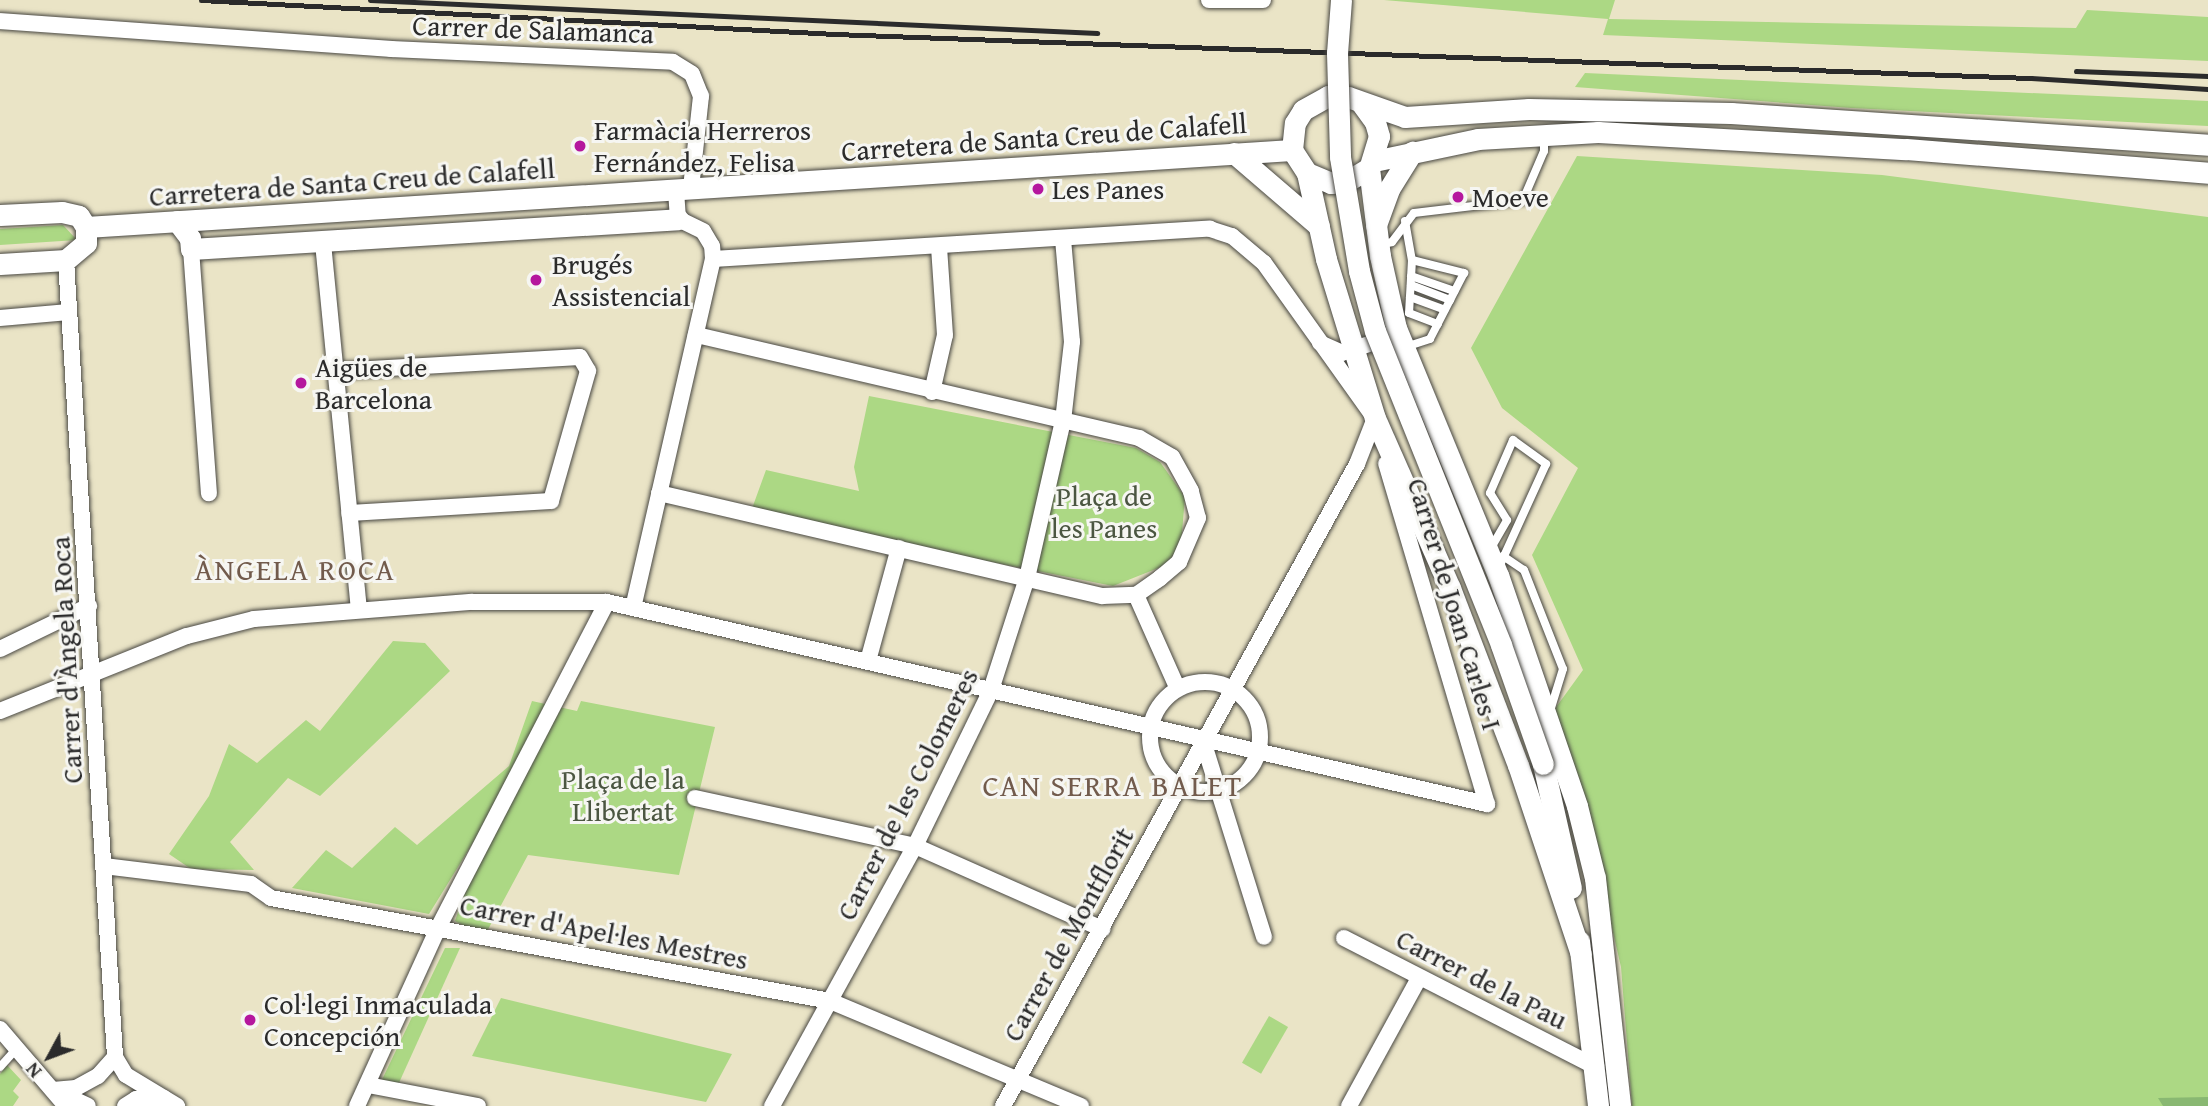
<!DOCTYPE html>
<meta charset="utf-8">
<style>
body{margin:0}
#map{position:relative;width:2208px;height:1106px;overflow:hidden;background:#eae4c6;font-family:"Gentium Book Plus",serif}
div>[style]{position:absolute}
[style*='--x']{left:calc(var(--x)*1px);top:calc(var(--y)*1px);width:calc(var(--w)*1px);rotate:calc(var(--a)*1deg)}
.green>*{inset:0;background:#acd884;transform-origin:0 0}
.forest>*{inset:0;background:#89b872}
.roads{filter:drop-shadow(0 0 2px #484742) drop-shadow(0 0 2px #484742)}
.lane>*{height:8px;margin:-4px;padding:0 4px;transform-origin:4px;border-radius:4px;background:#fff}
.street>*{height:16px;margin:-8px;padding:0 8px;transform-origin:8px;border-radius:8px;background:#fff}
.street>.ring{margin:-8px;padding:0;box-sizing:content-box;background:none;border:16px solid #fff;border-radius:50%}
.secondary>*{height:21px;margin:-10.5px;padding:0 10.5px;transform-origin:10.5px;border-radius:10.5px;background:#fff}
.rail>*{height:5px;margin:-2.5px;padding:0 2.5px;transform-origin:2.5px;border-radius:2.5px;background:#2b2b2b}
.bridges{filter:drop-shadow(0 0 2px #484742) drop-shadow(0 0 2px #484742)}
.secondary-bridge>*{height:21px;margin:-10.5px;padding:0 10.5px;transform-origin:10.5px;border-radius:10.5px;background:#fff}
.dots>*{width:19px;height:19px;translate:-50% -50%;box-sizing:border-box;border:4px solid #f6f6f2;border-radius:50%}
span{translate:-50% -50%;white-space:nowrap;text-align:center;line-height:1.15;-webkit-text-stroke:6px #f6f6f2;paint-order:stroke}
.street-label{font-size:28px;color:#2b2b2b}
.poi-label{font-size:28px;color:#2b2b2b}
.left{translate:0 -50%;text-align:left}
.park-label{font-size:28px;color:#4b5641}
.neighbourhood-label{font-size:30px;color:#725b4c;letter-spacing:2px}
.north{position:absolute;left:14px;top:1022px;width:70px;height:70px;-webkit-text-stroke:5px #f6f6f2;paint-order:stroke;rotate:229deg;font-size:19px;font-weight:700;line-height:28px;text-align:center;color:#2b2b2b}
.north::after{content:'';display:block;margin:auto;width:24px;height:32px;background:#2b2b2b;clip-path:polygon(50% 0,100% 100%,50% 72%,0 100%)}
</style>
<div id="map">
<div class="green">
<i style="clip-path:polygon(1384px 0,1615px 0,1609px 19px,2076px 28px,2087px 10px,2208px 17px,2208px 61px,1603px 35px,1608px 19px)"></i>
<i style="clip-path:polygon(1585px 73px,2208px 101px,2208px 126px,1851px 108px,1575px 87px)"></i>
<i style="clip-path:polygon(1577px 156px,1882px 175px,2208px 217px,2208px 1106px,1632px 1106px,1621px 967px,1591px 837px,1554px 710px,1583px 670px,1532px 555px,1578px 468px,1502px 408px,1471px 348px)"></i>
<i style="clip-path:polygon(63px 225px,77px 240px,0 245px,0 229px)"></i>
<i style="clip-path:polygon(869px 396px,1136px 448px,1160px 462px,1185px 497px,1181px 544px,1166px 565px,1113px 586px,750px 514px,766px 470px,859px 491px,854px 467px)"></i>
<i style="clip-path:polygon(393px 641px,425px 643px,450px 671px,320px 796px,288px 778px,230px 842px,254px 870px,191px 869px,169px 854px,209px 796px,229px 744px,257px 763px,306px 720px,320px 731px)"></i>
<i style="clip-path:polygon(532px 701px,577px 711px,581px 701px,715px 727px,679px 875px,528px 855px,484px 937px,455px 921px,492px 812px,429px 914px,292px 888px,326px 850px,352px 868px,395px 827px,417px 845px,509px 766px)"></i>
<i style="clip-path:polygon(445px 948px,460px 948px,398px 1085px,379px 1086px)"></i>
<i style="clip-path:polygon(501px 998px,732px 1054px,706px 1102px,472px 1056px)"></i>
<i style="left:1269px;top:1016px;width:22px;height:54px;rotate:30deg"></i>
<i style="clip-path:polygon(7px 1065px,21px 1080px,13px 1091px,19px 1097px,13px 1106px,0 1106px,0 1074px)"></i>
</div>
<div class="forest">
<i style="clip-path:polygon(2208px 1097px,2208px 1106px,2163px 1106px,2158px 1098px)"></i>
</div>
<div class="roads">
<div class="lane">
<i style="--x:1405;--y:221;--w:40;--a:80"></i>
<i style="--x:1412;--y:260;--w:54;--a:14"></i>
<i style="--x:1464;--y:273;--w:74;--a:117.3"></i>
<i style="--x:1430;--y:339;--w:26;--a:162"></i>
<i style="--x:1381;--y:245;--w:11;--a:-15"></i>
<i style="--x:1392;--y:242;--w:36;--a:-53"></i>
<i style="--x:1414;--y:213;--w:110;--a:-6.8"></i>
<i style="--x:1523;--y:200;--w:53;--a:-66.8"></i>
<i style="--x:1544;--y:151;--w:14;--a:-90"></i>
<i style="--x:1412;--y:260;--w:53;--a:93.2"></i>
<i style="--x:1409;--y:313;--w:31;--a:21"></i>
<i style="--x:1411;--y:276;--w:46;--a:19.2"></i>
<i style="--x:1411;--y:285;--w:42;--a:21"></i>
<i style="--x:1410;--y:297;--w:37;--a:20"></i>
<i style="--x:1491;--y:548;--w:32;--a:-60"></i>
<i style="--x:1507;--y:520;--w:32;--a:-122"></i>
<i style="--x:1490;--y:493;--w:58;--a:-66.5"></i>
<i style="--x:1513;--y:440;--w:41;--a:36"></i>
<i style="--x:1546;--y:464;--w:111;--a:114.5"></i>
<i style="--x:1503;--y:556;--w:25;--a:34"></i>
<i style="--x:1524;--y:570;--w:106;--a:68.5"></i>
<i style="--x:1563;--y:669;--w:44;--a:107.2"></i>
<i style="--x:0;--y:1067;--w:25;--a:-48"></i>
</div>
<div class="street">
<i style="--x:1209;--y:0;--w:54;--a:0"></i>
<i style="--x:0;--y:21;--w:392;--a:4.1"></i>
<i style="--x:391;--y:49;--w:282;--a:2.6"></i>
<i style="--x:673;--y:62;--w:22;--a:32"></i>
<i style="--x:692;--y:74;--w:24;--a:68"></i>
<i style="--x:701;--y:96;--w:93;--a:96.2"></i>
<i style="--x:323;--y:243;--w:366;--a:84.4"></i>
<i style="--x:191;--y:249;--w:245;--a:85.8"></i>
<i style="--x:713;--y:259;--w:498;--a:-3.5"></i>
<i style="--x:1210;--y:229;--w:23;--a:18"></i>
<i style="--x:1232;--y:236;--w:42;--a:40.2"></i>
<i style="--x:1264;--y:263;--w:184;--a:54.5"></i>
<i style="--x:66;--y:260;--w:799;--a:86.48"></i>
<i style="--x:115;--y:1057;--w:21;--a:59"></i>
<i style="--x:126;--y:1075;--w:60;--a:31.3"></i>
<i style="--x:0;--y:318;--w:69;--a:-5"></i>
<i style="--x:1320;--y:343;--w:24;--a:24"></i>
<i style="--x:1342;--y:353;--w:47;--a:-18.4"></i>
<i style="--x:336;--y:371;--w:244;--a:-3.3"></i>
<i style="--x:580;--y:357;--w:16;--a:60"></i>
<i style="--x:588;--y:371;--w:135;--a:105.9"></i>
<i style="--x:551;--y:501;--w:202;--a:176.6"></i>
<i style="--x:932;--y:392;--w:58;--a:-77.2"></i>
<i style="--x:945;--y:335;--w:87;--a:-93.9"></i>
<i style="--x:659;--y:493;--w:455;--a:13.1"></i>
<i style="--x:1102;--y:596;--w:34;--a:-2"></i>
<i style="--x:1136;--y:595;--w:29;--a:-35"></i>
<i style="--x:1160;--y:578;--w:25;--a:-40"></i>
<i style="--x:1179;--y:562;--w:48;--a:-66.6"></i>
<i style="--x:1198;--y:518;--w:28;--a:-105"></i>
<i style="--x:1191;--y:491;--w:39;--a:-119"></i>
<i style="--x:1172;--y:457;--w:38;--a:-150"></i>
<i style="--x:1139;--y:438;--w:455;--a:-166.9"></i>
<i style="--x:1136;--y:595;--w:101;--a:66"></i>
<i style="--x:633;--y:608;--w:358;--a:-77.1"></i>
<i style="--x:713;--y:259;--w:13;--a:-94"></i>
<i style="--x:712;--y:246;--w:17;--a:-121"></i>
<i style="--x:703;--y:231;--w:28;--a:-154"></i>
<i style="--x:678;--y:219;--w:30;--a:-94"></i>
<i style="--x:0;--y:649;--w:99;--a:-25.8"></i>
<i style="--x:868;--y:661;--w:117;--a:-74.7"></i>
<i class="ring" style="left:1150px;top:682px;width:94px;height:94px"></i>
<i style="--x:0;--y:711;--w:201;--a:-21.9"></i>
<i style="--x:187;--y:636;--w:69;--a:-14.2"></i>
<i style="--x:254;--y:619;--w:219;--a:-4.5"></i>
<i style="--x:472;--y:602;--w:135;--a:0"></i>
<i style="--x:607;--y:602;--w:903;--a:12.93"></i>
<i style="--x:1487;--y:804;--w:355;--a:-106.5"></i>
<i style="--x:1203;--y:741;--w:205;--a:72.7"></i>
<i style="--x:695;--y:798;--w:225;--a:12.3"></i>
<i style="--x:915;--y:846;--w:205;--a:23.9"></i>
<i style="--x:104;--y:866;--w:148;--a:7"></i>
<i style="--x:251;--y:884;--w:24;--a:35"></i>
<i style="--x:271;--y:898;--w:568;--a:10.44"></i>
<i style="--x:830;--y:1001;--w:272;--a:22.7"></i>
<i style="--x:1344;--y:938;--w:283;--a:27.1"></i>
<i style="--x:0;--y:1029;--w:101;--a:49.4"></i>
<i style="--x:368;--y:1085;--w:112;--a:10.8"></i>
<i style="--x:53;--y:1090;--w:23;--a:-5"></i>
<i style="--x:76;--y:1088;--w:25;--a:-29"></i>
<i style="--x:98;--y:1076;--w:25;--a:-48"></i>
<i style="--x:56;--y:1091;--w:35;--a:25"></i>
<i style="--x:125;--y:1106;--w:13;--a:-32"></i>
<i style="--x:136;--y:1099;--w:28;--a:-2"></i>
<i style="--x:357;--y:1106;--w:196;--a:-65.5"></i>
<i style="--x:438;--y:928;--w:367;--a:-62.6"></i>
<i style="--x:772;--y:1106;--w:297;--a:-61.2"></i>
<i style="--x:915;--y:846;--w:174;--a:-64"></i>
<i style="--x:991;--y:690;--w:118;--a:-72.2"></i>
<i style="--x:1027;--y:578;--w:161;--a:-77.1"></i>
<i style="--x:1063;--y:421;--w:80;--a:-83.5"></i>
<i style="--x:1072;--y:342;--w:102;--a:-95"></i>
<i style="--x:1003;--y:1106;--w:733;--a:-61.13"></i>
<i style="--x:1357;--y:464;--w:49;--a:-68.6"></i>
<i style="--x:1349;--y:1106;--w:146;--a:-61.3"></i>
</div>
<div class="secondary">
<i style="--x:1362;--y:104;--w:22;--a:54"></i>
<i style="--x:1375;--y:122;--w:15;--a:74"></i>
<i style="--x:1379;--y:136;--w:34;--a:107"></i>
<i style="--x:1369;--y:168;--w:27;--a:149"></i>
<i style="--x:1346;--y:182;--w:15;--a:176"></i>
<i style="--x:1331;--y:183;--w:26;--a:-157"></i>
<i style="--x:1307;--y:173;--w:27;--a:-123"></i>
<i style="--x:1292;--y:150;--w:27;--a:-84"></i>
<i style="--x:1295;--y:123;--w:15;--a:-58"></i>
<i style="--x:1303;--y:110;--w:29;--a:-29"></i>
<i style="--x:1328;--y:96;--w:20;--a:3"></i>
<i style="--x:1348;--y:97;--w:60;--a:19.3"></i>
<i style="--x:1405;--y:117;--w:124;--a:-3.7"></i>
<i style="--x:1529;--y:109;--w:202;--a:1.1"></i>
<i style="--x:1731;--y:113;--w:478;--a:3.8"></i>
<i style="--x:1234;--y:153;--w:112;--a:40.7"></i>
<i style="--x:1374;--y:161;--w:106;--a:-11.9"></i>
<i style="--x:1478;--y:139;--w:120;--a:-3.3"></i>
<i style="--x:1598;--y:132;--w:308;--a:3.2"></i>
<i style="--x:1906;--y:149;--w:303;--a:4.5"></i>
<i style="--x:1369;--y:168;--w:89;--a:82.9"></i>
<i style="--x:1380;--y:256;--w:74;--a:77.5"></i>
<i style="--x:1396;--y:328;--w:267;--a:67.6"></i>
<i style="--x:1498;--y:575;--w:244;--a:71.1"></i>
<i style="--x:1577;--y:806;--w:74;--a:76"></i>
<i style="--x:1595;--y:878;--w:229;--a:83.7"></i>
<i style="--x:1307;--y:173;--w:88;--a:77.5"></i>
<i style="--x:1326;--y:259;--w:166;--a:72.9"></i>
<i style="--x:1375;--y:418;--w:186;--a:66.2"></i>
<i style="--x:1450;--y:588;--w:190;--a:69"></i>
<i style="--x:1518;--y:765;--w:199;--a:71.6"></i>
<i style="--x:0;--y:215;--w:62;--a:-2.8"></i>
<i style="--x:62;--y:212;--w:17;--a:13"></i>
<i style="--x:79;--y:216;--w:13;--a:58"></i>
<i style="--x:86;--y:227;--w:16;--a:90"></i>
<i style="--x:86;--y:243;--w:26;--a:140"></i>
<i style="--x:66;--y:260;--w:66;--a:176.5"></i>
<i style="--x:177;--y:221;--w:21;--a:53"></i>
<i style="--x:190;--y:238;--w:11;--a:85"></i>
<i style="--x:191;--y:249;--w:488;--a:-3.5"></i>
<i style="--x:1376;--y:225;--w:38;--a:-70"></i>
<i style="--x:1389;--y:189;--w:44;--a:-58.1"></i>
<i style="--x:86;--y:227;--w:1208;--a:-3.65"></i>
<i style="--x:1543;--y:764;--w:127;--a:77.3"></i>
<i style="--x:1579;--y:941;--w:166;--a:83.4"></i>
</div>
</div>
<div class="rail">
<i style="--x:201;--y:0;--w:635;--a:3.07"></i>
<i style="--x:835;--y:34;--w:1197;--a:2.11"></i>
<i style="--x:2031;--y:78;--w:177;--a:3.6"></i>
<i style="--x:370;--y:0;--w:728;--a:2.6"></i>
<i style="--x:2076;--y:71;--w:132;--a:2.2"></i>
</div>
<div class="bridges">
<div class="secondary-bridge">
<i style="--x:1341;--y:0;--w:53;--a:94.3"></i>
<i style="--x:1337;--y:53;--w:104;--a:88.3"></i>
<i style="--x:1340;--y:157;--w:116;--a:80.5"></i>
<i style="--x:1359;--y:271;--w:62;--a:75.1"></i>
<i style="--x:1375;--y:331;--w:338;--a:68.1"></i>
<i style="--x:1501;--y:645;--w:126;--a:70.6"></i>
</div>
</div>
<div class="dots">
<i style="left:580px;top:146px;background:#b5179e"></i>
<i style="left:1038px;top:189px;background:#b5179e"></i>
<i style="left:1458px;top:197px;background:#b5179e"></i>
<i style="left:536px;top:280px;background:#b5179e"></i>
<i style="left:301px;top:383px;background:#b5179e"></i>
<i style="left:250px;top:1020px;background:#b5179e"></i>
</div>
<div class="street-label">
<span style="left:533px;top:29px;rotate:2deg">Carrer de Salamanca</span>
<span style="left:1044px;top:137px;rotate:-4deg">Carretera de Santa Creu de Calafell</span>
<span style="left:352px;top:182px;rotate:-4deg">Carretera de Santa Creu de Calafell</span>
<span style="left:1455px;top:604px;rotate:73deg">Carrer de Joan Carles I</span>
<span style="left:66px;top:660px;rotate:-93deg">Carrer d'Àngela Roca</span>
<span style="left:907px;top:794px;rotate:-63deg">Carrer de les Colomeres</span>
<span style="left:604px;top:932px;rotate:11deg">Carrer d'Apel·les Mestres</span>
<span style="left:1068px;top:934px;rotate:-61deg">Carrer de Montflorit</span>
<span style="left:1482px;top:979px;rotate:27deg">Carrer de la Pau</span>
</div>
<div class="poi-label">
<span class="left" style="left:594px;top:146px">Farmàcia Herreros<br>Fernández, Felisa</span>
<span class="left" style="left:1052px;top:189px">Les Panes</span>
<span class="left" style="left:1472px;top:197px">Moeve</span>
<span class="left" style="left:552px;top:280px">Brugés<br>Assistencial</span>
<span class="left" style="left:315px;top:383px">Aigües de<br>Barcelona</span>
<span class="left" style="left:264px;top:1020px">Col·legi Inmaculada<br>Concepción</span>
</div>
<div class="park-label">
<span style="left:1104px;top:512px">Plaça de<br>les Panes</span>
<span style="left:623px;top:795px">Plaça de la<br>Llibertat</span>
</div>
<div class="neighbourhood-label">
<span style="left:295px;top:569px">ÀNGELA ROCA</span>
<span style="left:1113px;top:785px">CAN SERRA BALET</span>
</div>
<div class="north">N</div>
</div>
